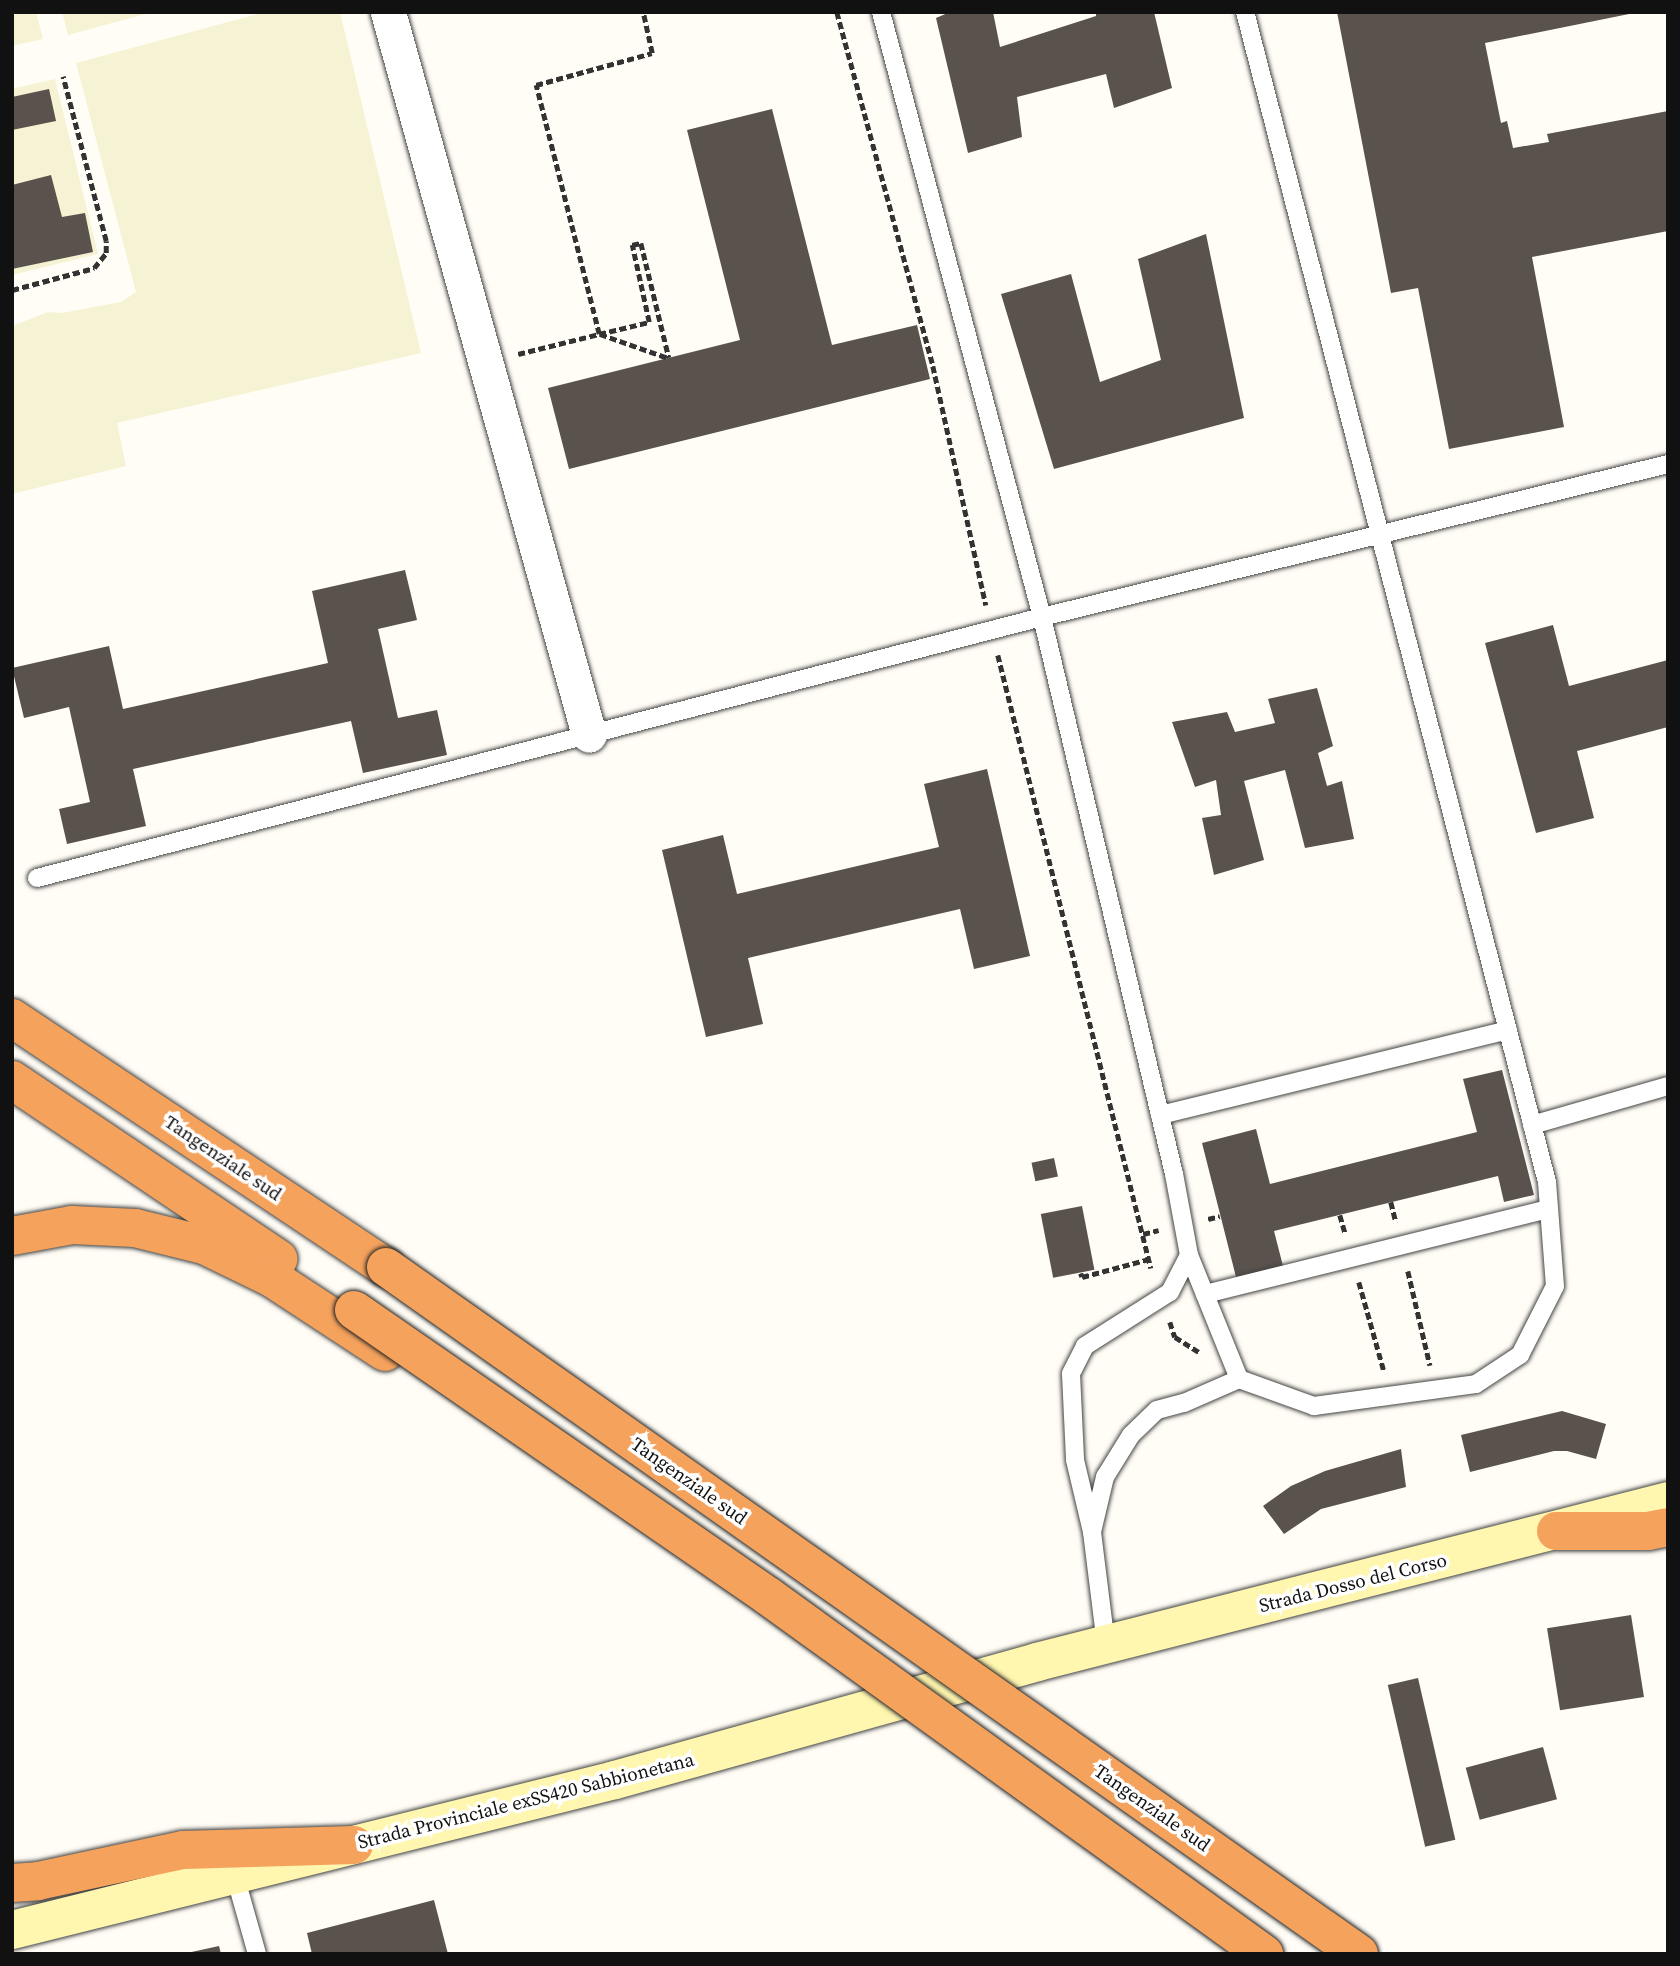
<!DOCTYPE html>
<style>
body{margin:0}
#map{position:relative;width:1680px;height:1966px;overflow:hidden;background:#fffdf5;font-family:"Source Serif 4",serif}
div>[style]{position:absolute}
[style*='--x']{left:calc(var(--x)*1px);top:calc(var(--y)*1px);width:calc(var(--w)*1px);rotate:calc(var(--a)*1deg)}
.farmland>*{inset:0;background:#f6f3d4}
.building>*{inset:0;background:#5a524d;transform-origin:0 0}
.path>*{height:4.5px;margin-top:-2.25px;transform-origin:0;background:repeating-linear-gradient(90deg,#333 0 7px,transparent 0 10.5px)}
.roads{filter:drop-shadow(0 0 2px #444) drop-shadow(0 0 2px #444)}
.lane>*{height:18px;margin:-9px;padding:0 9px;transform-origin:9px;border-radius:9px;background:#fff}
.street>*{height:35px;margin:-17.5px;padding:0 17.5px;transform-origin:17.5px;border-radius:17.5px;background:#fff}
.secondary>*{height:38px;margin:-19px;padding:0 19px;transform-origin:19px;border-radius:19px;background:#fff6b0}
.highway>*{height:38px;margin:-19px;padding:0 19px;transform-origin:19px;border-radius:19px;background:#f5a25d}
.bridges{filter:drop-shadow(0 0 2px #222) drop-shadow(0 0 2px #222)}
.highway-bridge>*{height:38px;margin:-19px;padding:0 19px;transform-origin:19px;border-radius:19px;background:#f5a25d}
span{translate:-50% -50%;white-space:nowrap;text-align:center;line-height:1.15;-webkit-text-stroke:7px #fff;paint-order:stroke}
.street-label{font-size:19px;color:#111}
.frame{position:absolute;inset:0;border:14px solid #111;pointer-events:none}
</style>
<div id="map">
<div class="farmland">
<i style="clip-path:polygon(12px 12px,36px 12px,43px 39px,12px 46px)"></i>
<i style="clip-path:polygon(62px 12px,153px 12px,68px 35px)"></i>
<i style="clip-path:polygon(265px 12px,340px 12px,421px 353px,117px 423px,126px 466px,12px 494px,12px 326px,48px 312px,62px 313px,121px 302px,136px 292px,76px 63px)"></i>
<i style="clip-path:polygon(55px 79px,98px 254px,12px 275px,12px 89px)"></i>
</div>
<div class="building">
<i style="clip-path:polygon(950px 12px,993px 12px,1000px 47px,1096px 16px,1096px 12px,1154px 12px,1172px 88px,1114px 108px,1106px 74px,1017px 97px,1022px 137px,968px 153px,936px 18px)"></i>
<i style="clip-path:polygon(1337px 12px,1639px 12px,1485px 43px,1501px 123px,1507px 121px,1513px 148px,1549px 142px,1547px 134px,1668px 111px,1668px 231px,1532px 257px,1564px 427px,1449px 449px,1418px 288px,1391px 293px)"></i>
<i style="clip-path:polygon(49px 89px,56px 121px,12px 130px,12px 97px)"></i>
<i style="clip-path:polygon(772px 109px,832px 345px,917px 325px,930px 379px,569px 469px,548px 388px,740px 340px,687px 130px)"></i>
<i style="clip-path:polygon(51px 175px,62px 217px,85px 213px,93px 252px,12px 269px,12px 185px)"></i>
<i style="clip-path:polygon(1206px 234px,1244px 418px,1054px 469px,1001px 294px,1071px 274px,1100px 382px,1161px 360px,1138px 259px)"></i>
<i style="clip-path:polygon(405px 570px,417px 620px,378px 629px,398px 718px,437px 710px,447px 755px,363px 773px,351px 721px,133px 769px,146px 826px,67px 844px,59px 809px,90px 802px,69px 707px,24px 718px,12px 668px,109px 646px,123px 709px,328px 663px,312px 591px)"></i>
<i style="clip-path:polygon(1553px 625px,1569px 686px,1668px 660px,1668px 727px,1577px 751px,1594px 818px,1536px 833px,1485px 643px)"></i>
<i style="clip-path:polygon(1317px 688px,1333px 746px,1318px 753px,1327px 786px,1342px 781px,1354px 839px,1305px 848px,1285px 770px,1244px 781px,1264px 860px,1214px 875px,1202px 818px,1221px 815px,1216px 780px,1195px 787px,1172px 722px,1227px 712px,1235px 732px,1275px 723px,1268px 699px)"></i>
<i style="clip-path:polygon(987px 769px,1030px 956px,974px 969px,960px 909px,748px 958px,763px 1024px,706px 1037px,662px 850px,723px 835px,737px 894px,939px 847px,924px 784px)"></i>
<i style="clip-path:polygon(1502px 1070px,1534px 1195px,1504px 1202px,1498px 1176px,1274px 1231px,1283px 1266px,1236px 1277px,1202px 1143px,1256px 1129px,1270px 1184px,1477px 1132px,1463px 1079px)"></i>
<i style="left:1054px;top:1158px;width:19px;height:23px;rotate:78deg"></i>
<i style="left:1082px;top:1206px;width:65px;height:42px;rotate:79deg"></i>
<i style="clip-path:polygon(1562px 1411px,1606px 1424px,1596px 1459px,1567px 1451px,1554px 1451px,1470px 1472px,1461px 1435px)"></i>
<i style="clip-path:polygon(1401px 1449px,1406px 1487px,1321px 1509px,1284px 1534px,1263px 1506px,1291px 1486px,1325px 1471px)"></i>
<i style="left:1631px;top:1615px;width:83px;height:85px;rotate:81deg"></i>
<i style="left:1418px;top:1678px;width:166px;height:31px;rotate:77deg"></i>
<i style="left:1543px;top:1747px;width:54px;height:80px;rotate:75deg"></i>
<i style="clip-path:polygon(434px 1900px,448px 1954px,312px 1954px,307px 1933px)"></i>
<i style="clip-path:polygon(219px 1946px,221px 1954px,187px 1954px,187px 1953px)"></i>
</div>
<div class="path">
<i style="--x:837;--y:12;--w:367;--a:74.8"></i>
<i style="--x:933;--y:366;--w:245;--a:77.5"></i>
<i style="--x:12;--y:290;--w:85;--a:-15"></i>
<i style="--x:94;--y:268;--w:19;--a:-51"></i>
<i style="--x:106;--y:253;--w:12;--a:-90"></i>
<i style="--x:106;--y:241;--w:170;--a:-104.7"></i>
<i style="--x:599;--y:334;--w:51;--a:-13.5"></i>
<i style="--x:649;--y:322;--w:79;--a:-102.4"></i>
<i style="--x:632;--y:245;--w:9;--a:-13"></i>
<i style="--x:641;--y:243;--w:118;--a:76.3"></i>
<i style="--x:600;--y:334;--w:72;--a:19.4"></i>
<i style="--x:518;--y:354;--w:83;--a:-13.9"></i>
<i style="--x:599;--y:334;--w:257;--a:-104.2"></i>
<i style="--x:536;--y:85;--w:120;--a:-15.4"></i>
<i style="--x:652;--y:53;--w:42;--a:-102.4"></i>
<i style="--x:998;--y:655;--w:632;--a:75.99"></i>
<i style="--x:1391;--y:1202;--w:21;--a:76"></i>
<i style="--x:1340;--y:1215;--w:19;--a:74"></i>
<i style="--x:1208;--y:1219;--w:12;--a:-14"></i>
<i style="--x:1143;--y:1234;--w:16;--a:-14"></i>
<i style="--x:1408;--y:1271;--w:97;--a:76.8"></i>
<i style="--x:1081;--y:1273;--w:4;--a:76"></i>
<i style="--x:1082;--y:1277;--w:69;--a:-15"></i>
<i style="--x:1359;--y:1282;--w:92;--a:74.3"></i>
<i style="--x:1170;--y:1322;--w:16;--a:72"></i>
<i style="--x:1175;--y:1337;--w:28;--a:32"></i>
</div>
<div class="roads">
<div class="lane">
<i style="--x:881;--y:12;--w:626;--a:75.1"></i>
<i style="--x:1042;--y:617;--w:572;--a:76.67"></i>
<i style="--x:1174;--y:1174;--w:82;--a:79.5"></i>
<i style="--x:1189;--y:1255;--w:42;--a:117.2"></i>
<i style="--x:1170;--y:1292;--w:101;--a:147.6"></i>
<i style="--x:1085;--y:1346;--w:31;--a:117"></i>
<i style="--x:1071;--y:1374;--w:86;--a:87.3"></i>
<i style="--x:1075;--y:1460;--w:74;--a:76.7"></i>
<i style="--x:1092;--y:1532;--w:114;--a:82.9"></i>
<i style="--x:37;--y:878;--w:1038;--a:-14.56"></i>
<i style="--x:1042;--y:617;--w:644;--a:-13.73"></i>
<i style="--x:1160;--y:1115;--w:358;--a:-13.7"></i>
<i style="--x:1532;--y:1125;--w:141;--a:-16"></i>
<i style="--x:1189;--y:1255;--w:134;--a:68"></i>
<i style="--x:1205;--y:1294;--w:354;--a:-13.9"></i>
<i style="--x:1092;--y:1532;--w:57;--a:-76.7"></i>
<i style="--x:1105;--y:1477;--w:49;--a:-58.2"></i>
<i style="--x:1131;--y:1435;--w:36;--a:-44"></i>
<i style="--x:1157;--y:1410;--w:28;--a:-15"></i>
<i style="--x:1184;--y:1403;--w:60;--a:-23.6"></i>
<i style="--x:1239;--y:1379;--w:80;--a:19.8"></i>
<i style="--x:1314;--y:1406;--w:163;--a:-7.7"></i>
<i style="--x:1476;--y:1384;--w:53;--a:-33.4"></i>
<i style="--x:1520;--y:1355;--w:77;--a:-63.1"></i>
<i style="--x:1555;--y:1286;--w:104;--a:-94.4"></i>
<i style="--x:1547;--y:1182;--w:1208;--a:-104.47"></i>
<i style="--x:235;--y:1876;--w:81;--a:74.2"></i>
</div>
<div class="street">
<i style="--x:388;--y:12;--w:750;--a:74.46"></i>
</div>
<div class="secondary">
<i style="--x:12;--y:1930;--w:621;--a:-13.97"></i>
<i style="--x:615;--y:1780;--w:438;--a:-15.6"></i>
<i style="--x:1037;--y:1662;--w:651;--a:-14.31"></i>
</div>
<div class="highway">
<i style="--x:12;--y:1018;--w:449;--a:33.7"></i>
<i style="--x:12;--y:1080;--w:321;--a:33.9"></i>
<i style="--x:12;--y:1236;--w:61;--a:-10.4"></i>
<i style="--x:72;--y:1225;--w:63;--a:2.7"></i>
<i style="--x:135;--y:1228;--w:71;--a:13.8"></i>
<i style="--x:204;--y:1245;--w:76;--a:25.9"></i>
<i style="--x:272;--y:1278;--w:135;--a:33.2"></i>
<i style="--x:1556;--y:1531;--w:92;--a:0"></i>
<i style="--x:1648;--y:1531;--w:20;--a:-11"></i>
<i style="--x:12;--y:1883;--w:26;--a:-4"></i>
<i style="--x:38;--y:1881;--w:148;--a:-12.1"></i>
<i style="--x:183;--y:1850;--w:171;--a:-1.7"></i>
</div>
</div>
<div class="bridges">
<div class="highway-bridge">
<i style="--x:386;--y:1267;--w:1191;--a:35.22"></i>
<i style="--x:354;--y:1310;--w:503;--a:34.64"></i>
<i style="--x:768;--y:1596;--w:612;--a:35.82"></i>
</div>
</div>
<div class="street-label">
<span style="left:223px;top:1158px;rotate:34deg">Tangenziale sud</span>
<span style="left:689px;top:1481px;rotate:35deg">Tangenziale sud</span>
<span style="left:1353px;top:1583px;rotate:-14deg">Strada Dosso del Corso</span>
<span style="left:526px;top:1801px;rotate:-14deg">Strada Provinciale exSS420 Sabbionetana</span>
<span style="left:1152px;top:1808px;rotate:35deg">Tangenziale sud</span>
</div>
<div class="frame"></div>
</div>
